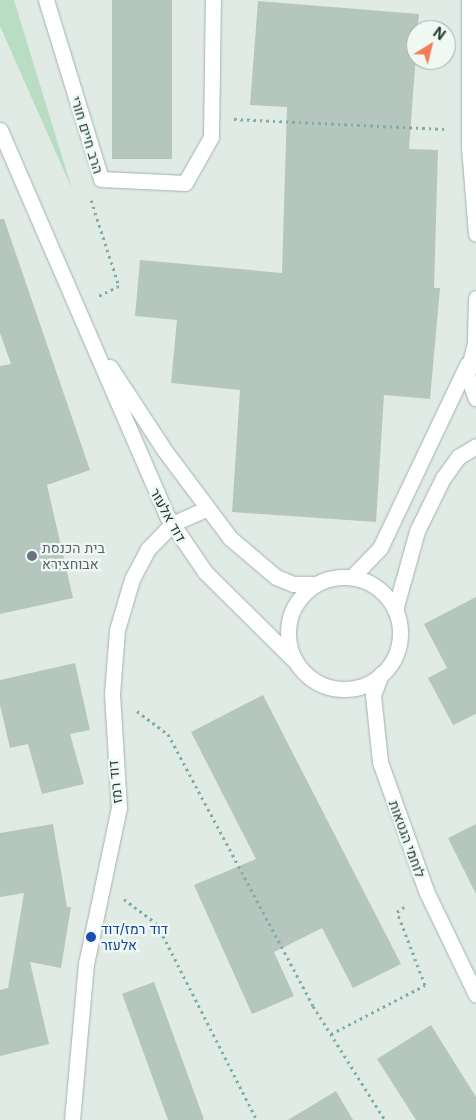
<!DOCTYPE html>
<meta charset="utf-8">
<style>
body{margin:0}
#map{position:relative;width:476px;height:1120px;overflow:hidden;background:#e0ebe6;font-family:Inter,Heebo,sans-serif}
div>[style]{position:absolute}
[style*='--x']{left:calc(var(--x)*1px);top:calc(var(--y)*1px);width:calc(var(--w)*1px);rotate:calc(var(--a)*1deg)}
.green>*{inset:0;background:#b8ddc2}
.building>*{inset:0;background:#b5c6bf;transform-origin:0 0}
.path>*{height:3px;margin-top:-1.5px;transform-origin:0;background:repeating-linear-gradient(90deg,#80afa1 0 2.5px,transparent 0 6.5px)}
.roads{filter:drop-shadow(0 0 1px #a3b3ad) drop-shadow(0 0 1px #a3b3ad)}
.street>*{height:15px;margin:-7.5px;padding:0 7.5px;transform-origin:7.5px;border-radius:7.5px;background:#fff}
.secondary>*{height:15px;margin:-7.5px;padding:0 7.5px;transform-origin:7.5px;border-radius:7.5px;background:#fff}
.secondary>.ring{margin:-7.5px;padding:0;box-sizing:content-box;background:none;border:15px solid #fff;border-radius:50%}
.dots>*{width:14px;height:14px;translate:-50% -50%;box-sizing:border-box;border:2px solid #f0f8f4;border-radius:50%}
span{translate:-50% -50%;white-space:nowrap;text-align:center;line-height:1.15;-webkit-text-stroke:4.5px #f0f8f4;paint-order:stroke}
.street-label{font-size:14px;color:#203c34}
.worship-label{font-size:14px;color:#5b616d}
.left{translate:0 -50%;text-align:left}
.transit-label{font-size:14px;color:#164399}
.north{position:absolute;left:406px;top:20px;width:50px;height:50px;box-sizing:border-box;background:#f0f8f4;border:1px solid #9dada7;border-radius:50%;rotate:36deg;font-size:14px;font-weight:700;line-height:20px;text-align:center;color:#203c34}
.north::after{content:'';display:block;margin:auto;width:18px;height:22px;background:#f47d55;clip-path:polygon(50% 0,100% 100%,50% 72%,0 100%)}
</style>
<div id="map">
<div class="green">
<i style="clip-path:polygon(0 0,14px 0,72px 189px,0 26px)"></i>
</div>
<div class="building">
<i style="left:112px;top:0;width:60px;height:159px"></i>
<i style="clip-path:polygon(258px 1px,419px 14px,409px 149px,438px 150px,434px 288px,440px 288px,430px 399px,384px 395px,376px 522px,232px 512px,240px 390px,171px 383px,177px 320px,135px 316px,140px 260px,282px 273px,287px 107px,250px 105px)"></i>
<i style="clip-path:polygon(0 219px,4px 219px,90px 470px,47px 485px,73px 598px,0 614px,0 366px,11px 364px,0 333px)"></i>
<i style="clip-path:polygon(476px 597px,476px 714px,453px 725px,428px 678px,447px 668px,424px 624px)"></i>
<i style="clip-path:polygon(75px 663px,90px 730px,70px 734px,84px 784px,42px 794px,28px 744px,10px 748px,0 705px,0 680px)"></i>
<i style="clip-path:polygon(263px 695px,401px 964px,353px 988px,322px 928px,274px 952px,294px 996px,252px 1014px,194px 885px,256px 859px,191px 732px)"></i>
<i style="clip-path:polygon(53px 824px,67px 907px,71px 907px,61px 968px,30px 962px,49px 1044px,0 1056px,0 990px,8px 988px,24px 893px,0 897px,0 833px)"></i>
<i style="clip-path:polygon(476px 824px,476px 894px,448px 838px)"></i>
<i style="left:154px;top:982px;width:146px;height:34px;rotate:70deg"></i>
<i style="clip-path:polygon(431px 1025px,476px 1097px,476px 1120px,416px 1120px,377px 1059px)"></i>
<i style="clip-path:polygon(336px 1091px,353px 1120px,288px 1120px)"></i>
</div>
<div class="path">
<i style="--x:234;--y:119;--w:211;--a:2.7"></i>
<i style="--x:91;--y:200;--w:90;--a:72"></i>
<i style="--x:119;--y:286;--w:25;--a:154"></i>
<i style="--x:137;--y:711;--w:39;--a:37"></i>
<i style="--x:168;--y:734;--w:308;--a:61.9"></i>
<i style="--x:313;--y:1006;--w:135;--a:57.7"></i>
<i style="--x:124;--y:899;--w:41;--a:37.1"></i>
<i style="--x:157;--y:924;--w:220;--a:63"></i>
<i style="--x:331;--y:1034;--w:106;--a:-27.5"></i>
<i style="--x:425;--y:985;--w:78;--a:-111"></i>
<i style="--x:397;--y:912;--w:12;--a:-35"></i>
</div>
<div class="roads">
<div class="street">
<i style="--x:381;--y:674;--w:22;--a:111"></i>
<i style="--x:373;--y:695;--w:67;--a:84"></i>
<i style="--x:380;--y:762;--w:139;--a:70.3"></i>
<i style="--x:427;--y:893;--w:113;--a:64.3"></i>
<i style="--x:72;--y:1120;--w:157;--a:-84.9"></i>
<i style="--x:86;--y:964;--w:159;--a:-78.1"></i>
<i style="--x:119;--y:808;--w:114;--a:-93.5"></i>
<i style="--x:112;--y:694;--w:64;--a:-85.5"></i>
<i style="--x:117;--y:630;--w:53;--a:-73.6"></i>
<i style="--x:132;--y:579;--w:34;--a:-62"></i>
<i style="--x:148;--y:549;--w:35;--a:-46"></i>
<i style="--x:172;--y:524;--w:36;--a:-24"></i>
</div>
<div class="secondary">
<i style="--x:46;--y:0;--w:187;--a:72.9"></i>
<i style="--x:101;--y:179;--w:84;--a:2.7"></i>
<i style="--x:185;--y:183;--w:53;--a:-60.5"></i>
<i style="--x:211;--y:137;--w:137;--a:-89.2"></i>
<i style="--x:469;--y:0;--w:147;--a:90"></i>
<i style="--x:469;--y:147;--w:87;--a:85.4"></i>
<i style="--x:0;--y:130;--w:421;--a:66.6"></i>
<i style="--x:167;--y:516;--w:68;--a:55.8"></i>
<i style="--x:205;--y:572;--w:125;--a:44.7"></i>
<i style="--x:476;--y:339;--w:37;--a:104"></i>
<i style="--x:467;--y:375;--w:25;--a:69"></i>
<i style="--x:475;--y:340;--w:42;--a:-88.6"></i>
<i style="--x:110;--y:367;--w:100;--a:56.8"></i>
<i style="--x:165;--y:451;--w:109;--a:53.2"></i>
<i style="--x:230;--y:538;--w:60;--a:40.3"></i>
<i style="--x:276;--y:577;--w:18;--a:22"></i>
<i style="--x:293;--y:584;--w:21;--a:0"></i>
<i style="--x:352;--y:577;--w:40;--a:-46"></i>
<i style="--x:380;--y:548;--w:203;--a:-64.6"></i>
<i class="ring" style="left:288px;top:577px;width:97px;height:97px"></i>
<i style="--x:395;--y:610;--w:82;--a:-74.4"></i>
<i style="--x:417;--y:531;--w:59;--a:-63.9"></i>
<i style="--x:443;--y:478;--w:26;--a:-54"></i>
<i style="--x:458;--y:457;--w:21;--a:-31"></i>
</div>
</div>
<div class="dots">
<i style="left:32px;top:556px;background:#6b7280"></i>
<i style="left:91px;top:937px;background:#1a4fb4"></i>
</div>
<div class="street-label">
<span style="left:87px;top:135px;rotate:73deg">הרב חיים חורי</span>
<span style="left:168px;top:515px;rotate:61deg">דוד אלעזר</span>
<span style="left:115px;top:782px;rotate:-96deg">דוד רמז</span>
<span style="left:407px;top:839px;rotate:70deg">לוחמי הגטאות</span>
</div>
<div class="worship-label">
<span class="left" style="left:42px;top:556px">בית הכנסת<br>אבוחצירא</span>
</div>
<div class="transit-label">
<span class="left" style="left:101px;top:937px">דוד רמז/דוד<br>אלעזר</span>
</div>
<div class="north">N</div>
</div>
